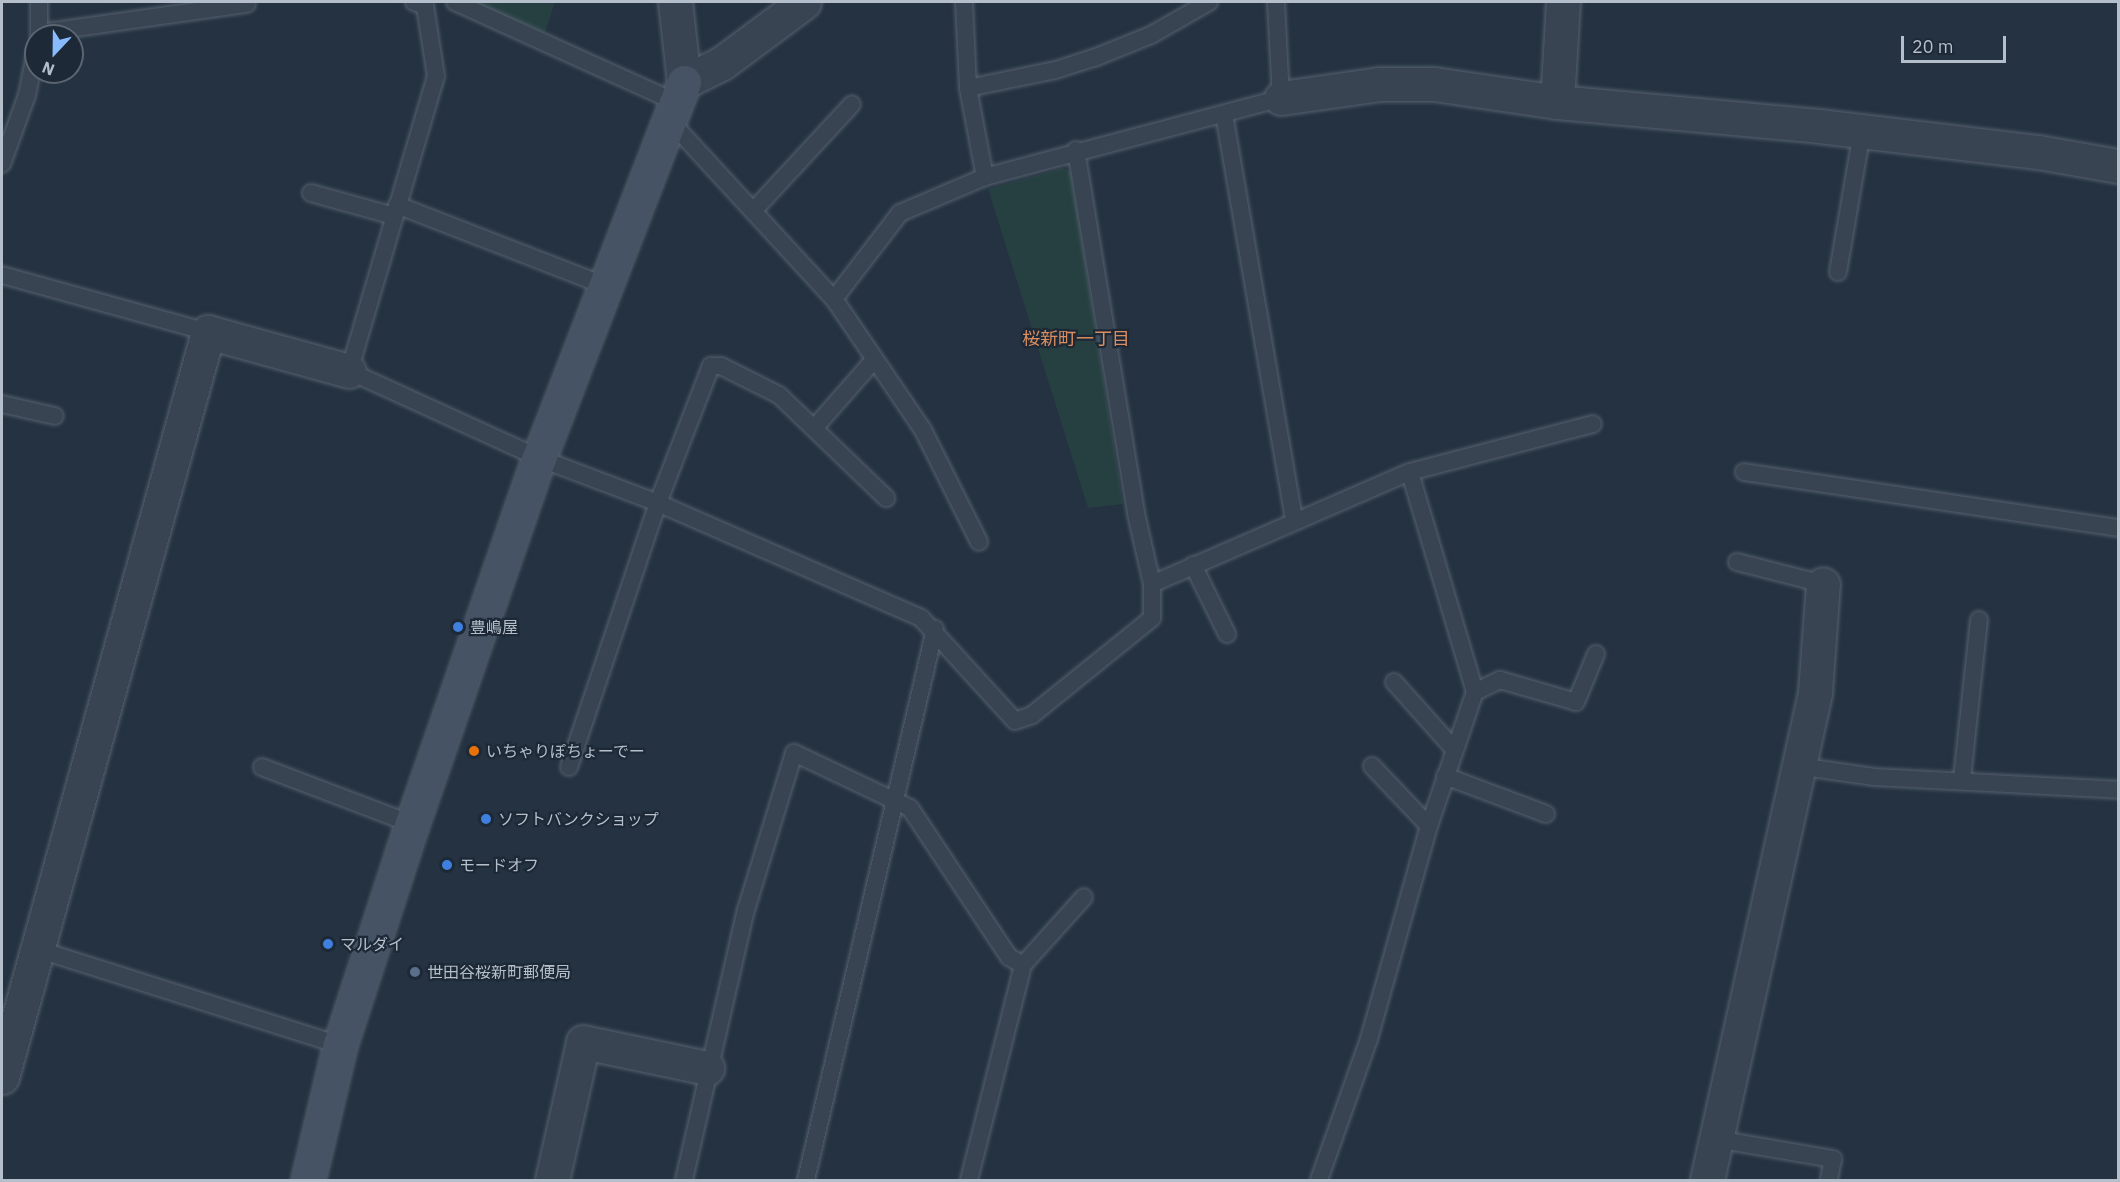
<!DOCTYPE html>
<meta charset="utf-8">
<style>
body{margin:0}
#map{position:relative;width:2120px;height:1182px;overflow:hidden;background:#243241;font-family:"IBM Plex Sans","Noto Sans JP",sans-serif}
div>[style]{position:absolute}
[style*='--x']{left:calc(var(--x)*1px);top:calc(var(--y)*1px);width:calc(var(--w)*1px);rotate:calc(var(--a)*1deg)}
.green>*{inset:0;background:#264042}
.roads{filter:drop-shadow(0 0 2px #56616e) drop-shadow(0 0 2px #56616e)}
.lane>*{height:16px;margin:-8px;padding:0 8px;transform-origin:8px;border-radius:8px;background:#384451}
.street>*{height:33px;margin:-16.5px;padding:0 16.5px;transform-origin:16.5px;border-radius:16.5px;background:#384451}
.secondary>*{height:33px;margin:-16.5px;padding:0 16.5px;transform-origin:16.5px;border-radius:16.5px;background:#465364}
.dots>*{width:16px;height:16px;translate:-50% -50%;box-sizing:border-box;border:3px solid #1d2936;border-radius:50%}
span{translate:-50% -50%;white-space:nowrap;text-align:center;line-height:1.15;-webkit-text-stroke:4.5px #1d2936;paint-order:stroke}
.poi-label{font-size:16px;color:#b5becb}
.left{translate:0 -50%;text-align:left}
.neighbourhood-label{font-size:18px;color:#db8e60}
.frame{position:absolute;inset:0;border:3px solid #b5becb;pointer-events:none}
.north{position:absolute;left:24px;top:24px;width:60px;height:60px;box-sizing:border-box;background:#1d2936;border:2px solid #5a6572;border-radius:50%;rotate:202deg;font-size:16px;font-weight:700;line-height:24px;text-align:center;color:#b5becb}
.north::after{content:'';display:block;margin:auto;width:21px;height:27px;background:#88bbfd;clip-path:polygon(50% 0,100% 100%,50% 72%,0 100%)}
.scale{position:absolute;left:1901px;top:36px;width:105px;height:27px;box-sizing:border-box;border:3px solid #b5becb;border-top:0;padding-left:8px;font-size:18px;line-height:21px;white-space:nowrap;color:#b5becb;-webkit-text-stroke:4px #1d2936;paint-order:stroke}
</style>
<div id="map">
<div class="green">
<i style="clip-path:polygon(470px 2px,555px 2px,545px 32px)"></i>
<i style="clip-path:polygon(1063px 168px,1071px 172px,1123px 504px,1088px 508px,988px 189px)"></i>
</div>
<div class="roads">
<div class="lane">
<i style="--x:414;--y:2;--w:12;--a:20"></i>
<i style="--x:425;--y:6;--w:71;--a:81.1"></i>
<i style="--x:436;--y:76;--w:308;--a:106.4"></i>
<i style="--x:349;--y:371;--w:209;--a:24.6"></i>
<i style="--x:539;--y:458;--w:127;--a:20.7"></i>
<i style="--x:658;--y:503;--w:287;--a:23.6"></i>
<i style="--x:921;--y:618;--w:139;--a:47.6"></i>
<i style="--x:1015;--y:721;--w:18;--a:-19"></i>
<i style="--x:1032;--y:715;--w:154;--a:-38.9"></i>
<i style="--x:1152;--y:618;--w:34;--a:-90"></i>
<i style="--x:1152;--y:584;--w:281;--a:-23.5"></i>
<i style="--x:1410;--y:472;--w:189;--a:-14.7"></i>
<i style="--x:455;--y:2;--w:245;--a:24.4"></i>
<i style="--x:964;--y:2;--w:86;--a:87.3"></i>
<i style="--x:968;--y:88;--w:91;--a:79.2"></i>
<i style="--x:40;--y:33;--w:209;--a:-8"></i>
<i style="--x:39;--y:36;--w:34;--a:-90"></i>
<i style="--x:968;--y:88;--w:90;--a:-11.6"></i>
<i style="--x:1056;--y:70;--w:40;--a:-18"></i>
<i style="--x:1094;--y:58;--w:61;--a:-22"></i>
<i style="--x:1151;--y:35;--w:67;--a:-29.6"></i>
<i style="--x:1224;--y:114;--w:412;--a:80.2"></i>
<i style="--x:671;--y:122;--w:241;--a:47.4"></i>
<i style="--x:834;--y:299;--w:158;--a:55.8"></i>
<i style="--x:923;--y:430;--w:125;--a:63.4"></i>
<i style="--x:1076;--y:150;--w:373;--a:80.6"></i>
<i style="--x:1137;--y:518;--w:68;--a:77.2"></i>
<i style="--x:2;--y:164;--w:73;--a:-70.1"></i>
<i style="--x:27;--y:95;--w:46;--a:-78.7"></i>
<i style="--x:311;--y:193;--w:86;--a:15.5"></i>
<i style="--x:397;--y:205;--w:224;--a:21.2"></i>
<i style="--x:754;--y:210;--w:144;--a:-47.2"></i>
<i style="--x:1838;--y:272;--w:143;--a:-80.3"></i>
<i style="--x:2;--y:275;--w:214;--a:15.5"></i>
<i style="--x:834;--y:299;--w:108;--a:-52.5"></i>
<i style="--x:900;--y:213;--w:92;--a:-23"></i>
<i style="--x:985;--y:177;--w:306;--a:-14.9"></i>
<i style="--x:1281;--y:98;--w:96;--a:-93"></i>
<i style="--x:2;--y:404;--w:54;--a:12.8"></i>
<i style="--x:816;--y:426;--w:88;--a:-48.7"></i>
<i style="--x:1744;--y:472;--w:378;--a:8.5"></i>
<i style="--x:1737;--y:562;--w:89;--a:14.3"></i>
<i style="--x:1193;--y:565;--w:77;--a:63.8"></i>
<i style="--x:1394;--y:682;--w:90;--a:48.2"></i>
<i style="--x:1475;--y:692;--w:28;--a:-26"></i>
<i style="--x:1500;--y:680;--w:79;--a:16.1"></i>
<i style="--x:1576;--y:702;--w:52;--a:-67.4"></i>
<i style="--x:1372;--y:766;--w:83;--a:46.5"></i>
<i style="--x:1798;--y:766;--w:77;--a:8.2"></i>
<i style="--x:1874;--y:777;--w:244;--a:3"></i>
<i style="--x:262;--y:767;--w:160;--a:20.8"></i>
<i style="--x:569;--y:767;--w:279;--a:-71.4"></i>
<i style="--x:658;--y:503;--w:147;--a:-68.9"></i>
<i style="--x:711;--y:366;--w:10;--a:0"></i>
<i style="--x:721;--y:366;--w:65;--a:26.6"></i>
<i style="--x:779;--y:395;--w:149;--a:43.9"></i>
<i style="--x:1445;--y:776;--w:108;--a:20.6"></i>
<i style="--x:1962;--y:779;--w:160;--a:-83.9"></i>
<i style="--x:37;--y:949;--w:318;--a:17.6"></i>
<i style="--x:1716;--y:1139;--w:119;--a:9.7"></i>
<i style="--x:1833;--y:1159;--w:21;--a:101"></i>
<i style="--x:684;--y:1180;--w:277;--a:-77.1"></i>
<i style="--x:746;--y:910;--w:164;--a:-73"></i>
<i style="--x:794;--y:753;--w:128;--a:25.4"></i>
<i style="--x:910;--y:808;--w:179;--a:56.4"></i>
<i style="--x:1009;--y:957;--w:16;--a:30"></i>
<i style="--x:806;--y:1180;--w:566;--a:-76.82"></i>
<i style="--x:969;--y:1180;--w:222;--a:-75.9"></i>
<i style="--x:1023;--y:965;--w:91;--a:-48.1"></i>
<i style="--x:1319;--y:1180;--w:150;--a:-70.5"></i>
<i style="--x:1369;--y:1039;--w:221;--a:-74.3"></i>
<i style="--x:1429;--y:826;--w:142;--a:-71.1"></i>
<i style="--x:1475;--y:692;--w:229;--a:-106.5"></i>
</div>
<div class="street">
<i style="--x:675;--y:2;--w:81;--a:83.6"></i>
<i style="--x:684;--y:82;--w:42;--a:-26.6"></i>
<i style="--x:722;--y:63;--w:102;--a:-36.6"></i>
<i style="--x:1281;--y:98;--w:99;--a:-8.1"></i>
<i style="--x:1379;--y:84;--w:55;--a:0"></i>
<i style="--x:1434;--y:84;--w:124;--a:8.3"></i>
<i style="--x:1557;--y:102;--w:263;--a:5.2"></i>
<i style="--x:1819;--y:126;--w:221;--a:6.8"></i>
<i style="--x:2038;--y:152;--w:81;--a:9.9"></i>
<i style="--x:1557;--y:102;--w:100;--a:-86.6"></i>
<i style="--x:2;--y:1077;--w:773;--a:-74.54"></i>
<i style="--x:208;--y:332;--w:146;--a:15.5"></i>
<i style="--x:552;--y:1180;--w:141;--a:-77.3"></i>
<i style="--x:583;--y:1042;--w:127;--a:11.8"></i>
<i style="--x:1707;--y:1180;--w:500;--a:-77.5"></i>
<i style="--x:1815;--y:692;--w:108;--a:-85.8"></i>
</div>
<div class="secondary">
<i style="--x:308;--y:1180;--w:139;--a:-76.7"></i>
<i style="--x:340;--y:1045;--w:232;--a:-72"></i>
<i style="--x:412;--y:824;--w:387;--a:-70.9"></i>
<i style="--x:539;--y:458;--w:403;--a:-68.9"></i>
</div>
</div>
<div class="dots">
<i style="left:458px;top:627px;background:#3f7fe0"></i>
<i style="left:474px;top:751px;background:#e8710a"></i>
<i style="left:486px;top:819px;background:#3f7fe0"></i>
<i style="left:447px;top:865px;background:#3f7fe0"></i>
<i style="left:328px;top:944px;background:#3f7fe0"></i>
<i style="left:415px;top:972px;background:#5c6f8a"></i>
</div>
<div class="poi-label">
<span class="left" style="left:470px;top:627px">豊嶋屋</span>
<span class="left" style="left:486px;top:751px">いちゃりぽちょーでー</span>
<span class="left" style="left:498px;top:819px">ソフトバンクショップ</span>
<span class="left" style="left:459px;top:865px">モードオフ</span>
<span class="left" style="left:340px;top:944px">マルダイ</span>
<span class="left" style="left:427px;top:972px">世田谷桜新町郵便局</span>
</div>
<div class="neighbourhood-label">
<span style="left:1076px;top:339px">桜新町一丁目</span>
</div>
<div class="frame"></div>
<div class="north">N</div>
<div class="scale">20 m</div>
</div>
